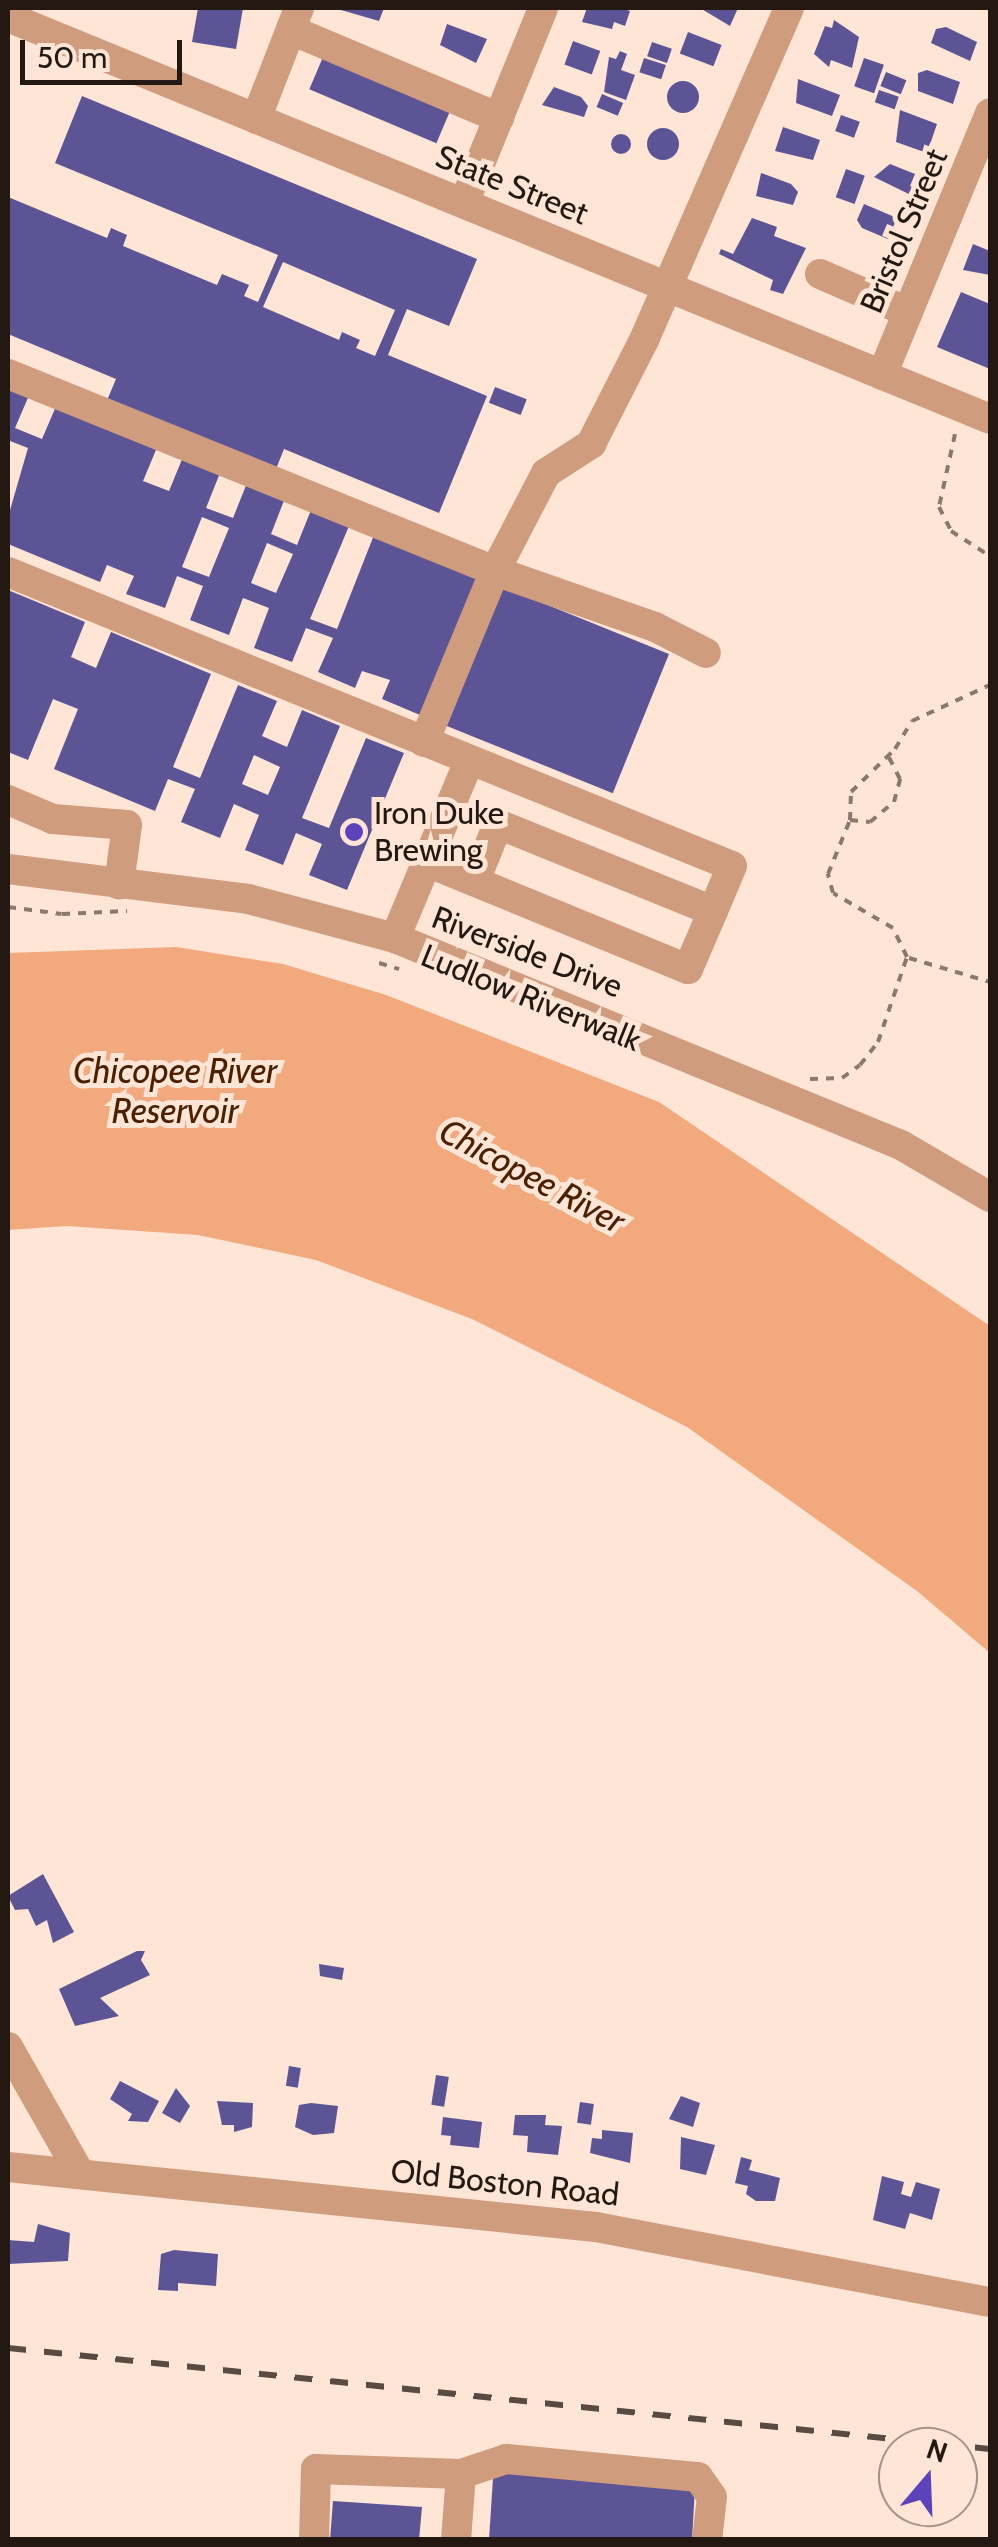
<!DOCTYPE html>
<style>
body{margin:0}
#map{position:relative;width:998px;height:2547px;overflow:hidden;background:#ffe5d6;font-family:Cabin,sans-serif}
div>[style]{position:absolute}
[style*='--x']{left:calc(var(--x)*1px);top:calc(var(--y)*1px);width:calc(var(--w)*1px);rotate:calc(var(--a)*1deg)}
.water>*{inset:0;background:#f2a97e}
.building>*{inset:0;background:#5d5496;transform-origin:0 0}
.round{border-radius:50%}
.path>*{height:4px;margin-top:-2px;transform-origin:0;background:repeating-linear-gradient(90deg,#8b796e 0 8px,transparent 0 16px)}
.minor>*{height:30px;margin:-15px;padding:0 15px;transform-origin:15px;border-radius:15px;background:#cf9c7e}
.rail>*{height:6px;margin-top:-3px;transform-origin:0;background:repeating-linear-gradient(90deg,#594b42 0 18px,transparent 0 36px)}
.dots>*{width:28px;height:28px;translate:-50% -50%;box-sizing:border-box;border:5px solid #ffe5d6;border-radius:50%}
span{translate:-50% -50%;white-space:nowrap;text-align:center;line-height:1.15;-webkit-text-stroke:10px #ffe5d6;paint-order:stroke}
.street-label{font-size:32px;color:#241912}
.poi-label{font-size:32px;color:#241912}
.left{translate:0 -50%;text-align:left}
.water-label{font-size:35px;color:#4d2000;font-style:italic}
.frame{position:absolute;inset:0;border:10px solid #241912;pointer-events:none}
.north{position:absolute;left:878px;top:2427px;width:100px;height:100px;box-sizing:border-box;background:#ffe5d6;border:2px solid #a79388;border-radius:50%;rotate:19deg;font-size:28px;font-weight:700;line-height:40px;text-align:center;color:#241912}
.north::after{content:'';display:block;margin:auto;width:35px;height:45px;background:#5d43bb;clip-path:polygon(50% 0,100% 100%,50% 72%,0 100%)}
.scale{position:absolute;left:20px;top:40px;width:162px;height:45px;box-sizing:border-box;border:5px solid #241912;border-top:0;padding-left:12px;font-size:30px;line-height:35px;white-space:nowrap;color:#241912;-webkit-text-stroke:8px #ffe5d6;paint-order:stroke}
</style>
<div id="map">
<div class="water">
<i style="clip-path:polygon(176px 947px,283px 964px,386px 995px,659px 1102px,990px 1326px,990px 1653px,917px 1591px,687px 1427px,472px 1319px,316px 1260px,198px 1235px,67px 1226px,8px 1230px,8px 953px)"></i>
</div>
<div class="building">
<i style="clip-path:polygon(198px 8px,243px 8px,236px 49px,192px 42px)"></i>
<i style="clip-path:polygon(334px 8px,384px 8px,379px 21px)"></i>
<i style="clip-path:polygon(587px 8px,621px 8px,630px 11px,625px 26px,614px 22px,612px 29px,582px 22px)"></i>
<i style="clip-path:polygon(700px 8px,738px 8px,730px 26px)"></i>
<i style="clip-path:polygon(834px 20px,859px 37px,852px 68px,831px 60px,829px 67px,814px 54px,825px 26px,832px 28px)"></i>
<i style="clip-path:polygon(447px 24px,487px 39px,476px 63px,440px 45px)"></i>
<i style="clip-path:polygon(946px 27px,977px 42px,970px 61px,931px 43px,936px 29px)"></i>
<i style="left:688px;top:32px;width:36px;height:23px;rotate:21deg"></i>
<i style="left:573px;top:41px;width:29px;height:25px;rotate:20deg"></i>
<i style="left:652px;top:42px;width:21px;height:15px;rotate:19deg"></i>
<i style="clip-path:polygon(620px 51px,627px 54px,621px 70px,635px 75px,626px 100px,604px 92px,609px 57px,616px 59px)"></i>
<i style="left:323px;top:57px;width:138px;height:35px;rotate:23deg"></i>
<i style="left:644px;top:58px;width:23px;height:15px;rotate:18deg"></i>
<i style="left:864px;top:58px;width:21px;height:30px;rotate:19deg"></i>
<i style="clip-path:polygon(927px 70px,960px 82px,953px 104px,918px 91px,918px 73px)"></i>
<i style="left:886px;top:72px;width:22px;height:15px;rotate:22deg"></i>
<i style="clip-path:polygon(798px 79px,840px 95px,832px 116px,796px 103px)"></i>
<i class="round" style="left:667px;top:81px;width:32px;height:32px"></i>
<i style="clip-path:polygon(554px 87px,581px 97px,588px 106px,584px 117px,542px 105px)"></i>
<i style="left:879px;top:90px;width:21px;height:13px;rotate:19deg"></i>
<i style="left:602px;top:94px;width:23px;height:14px;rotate:23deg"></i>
<i style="clip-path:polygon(evenodd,82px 96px,477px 259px,449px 326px,407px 309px,388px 355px,487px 396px,439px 513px,284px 449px,272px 479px,103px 410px,116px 379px,8px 334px,8px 197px,107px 238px,111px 228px,127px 235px,123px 246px,217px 285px,222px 274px,249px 285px,244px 296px,258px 302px,278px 255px,55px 163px,82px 96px,283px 262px,395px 310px,375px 356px,356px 348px,360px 340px,342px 332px,339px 340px,263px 307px,283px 262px)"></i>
<i style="clip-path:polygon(900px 110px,937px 124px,927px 153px,896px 142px)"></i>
<i style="left:841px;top:115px;width:20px;height:17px;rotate:20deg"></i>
<i style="clip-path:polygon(783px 127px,820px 140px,813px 160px,775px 151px)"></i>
<i class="round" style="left:647px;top:128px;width:32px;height:32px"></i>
<i class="round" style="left:611px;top:134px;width:20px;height:20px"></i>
<i style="clip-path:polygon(890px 164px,915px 174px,910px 186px,921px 190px,917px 198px,874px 177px)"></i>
<i style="left:846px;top:169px;width:20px;height:30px;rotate:20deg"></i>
<i style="clip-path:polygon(761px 173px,791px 184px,798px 192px,793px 205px,756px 196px)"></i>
<i style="clip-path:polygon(864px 204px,897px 218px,888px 239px,862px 228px,857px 220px)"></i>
<i style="clip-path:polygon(752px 218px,777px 227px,774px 236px,806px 248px,783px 294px,770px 290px,773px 280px,719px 254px,721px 249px,733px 254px)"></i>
<i style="clip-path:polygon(973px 244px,990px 251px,990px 275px,963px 270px)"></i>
<i style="clip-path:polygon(961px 292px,990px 304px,990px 369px,937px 347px)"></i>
<i style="clip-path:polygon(evenodd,8px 384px,30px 393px,15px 428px,42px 439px,57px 404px,158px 445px,143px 481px,169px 491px,183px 457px,220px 473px,206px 508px,233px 518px,247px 483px,285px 498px,271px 534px,297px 545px,311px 510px,349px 526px,310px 619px,337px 629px,374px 535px,478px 576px,420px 715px,382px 699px,390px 680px,362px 671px,355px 688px,318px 672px,333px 638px,306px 628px,292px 662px,254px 648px,269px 608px,243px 598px,229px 635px,190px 620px,203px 586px,177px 576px,165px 608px,126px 594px,134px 576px,107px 565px,100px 582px,8px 544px,8px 517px,28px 448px,10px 441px,8px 448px,8px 384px,202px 517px,229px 528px,209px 577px,182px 567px,202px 517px,8px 384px,267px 543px,293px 554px,276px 593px,251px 583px,267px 543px)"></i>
<i style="left:495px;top:387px;width:34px;height:17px;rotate:21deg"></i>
<i style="left:503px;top:587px;width:179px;height:150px;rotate:22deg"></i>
<i style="clip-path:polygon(evenodd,8px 590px,85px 622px,71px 657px,96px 668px,111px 632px,211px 674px,173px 767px,200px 778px,238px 685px,277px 701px,262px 736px,287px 747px,302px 710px,340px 726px,302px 818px,329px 828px,366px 738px,404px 753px,347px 890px,309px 875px,322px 844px,296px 833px,283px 865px,245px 850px,259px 815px,234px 804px,220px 838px,181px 822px,195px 789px,168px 779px,155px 811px,54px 769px,78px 709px,53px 699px,28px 760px,8px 752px,8px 590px,254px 755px,280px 767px,268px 795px,242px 784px,254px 755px)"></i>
<i style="clip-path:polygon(43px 1874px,74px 1932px,53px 1943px,47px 1920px,36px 1926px,28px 1909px,15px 1910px,8px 1896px)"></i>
<i style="clip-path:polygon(137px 1951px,145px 1951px,141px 1960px,150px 1975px,100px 1998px,119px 2016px,75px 2026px,59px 1989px)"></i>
<i style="clip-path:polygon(319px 1964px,344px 1968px,342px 1980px,320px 1976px)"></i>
<i style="left:289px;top:2066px;width:12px;height:20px;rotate:9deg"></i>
<i style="left:436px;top:2075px;width:13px;height:30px;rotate:9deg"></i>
<i style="clip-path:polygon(120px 2081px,159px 2101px,148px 2122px,128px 2121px,132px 2114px,110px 2099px)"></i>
<i style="clip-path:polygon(176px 2088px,190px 2106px,180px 2123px,162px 2113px)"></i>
<i style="clip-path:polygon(681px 2096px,700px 2103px,693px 2127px,669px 2119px)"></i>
<i style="clip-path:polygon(217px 2101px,253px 2103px,252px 2127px,234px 2132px,234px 2125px,222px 2125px)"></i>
<i style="left:580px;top:2102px;width:14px;height:21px;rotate:8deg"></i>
<i style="clip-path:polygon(311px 2103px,338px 2106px,334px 2133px,313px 2135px,295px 2127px,299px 2105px)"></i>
<i style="clip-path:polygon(515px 2115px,546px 2115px,545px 2125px,562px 2126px,558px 2155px,527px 2152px,528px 2136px,513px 2135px)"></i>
<i style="clip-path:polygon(443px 2117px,482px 2122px,479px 2148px,450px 2145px,451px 2136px,441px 2135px)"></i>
<i style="clip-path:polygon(602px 2130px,633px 2133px,630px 2163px,590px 2153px,592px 2138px,602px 2139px)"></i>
<i style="clip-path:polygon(681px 2137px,715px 2145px,706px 2175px,680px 2169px)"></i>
<i style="clip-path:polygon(741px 2157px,752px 2160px,749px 2170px,780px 2178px,775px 2201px,756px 2201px,746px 2194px,748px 2186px,735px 2183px)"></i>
<i style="clip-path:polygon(882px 2176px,904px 2182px,901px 2194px,911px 2197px,916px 2182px,940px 2189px,932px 2220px,910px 2213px,905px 2229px,873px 2220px)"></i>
<i style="clip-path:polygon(38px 2224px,70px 2233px,68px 2261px,8px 2264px,8px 2240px,34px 2242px)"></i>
<i style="clip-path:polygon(174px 2250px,218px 2254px,216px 2286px,178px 2283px,178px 2291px,158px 2290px,161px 2254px)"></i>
<i style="clip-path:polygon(505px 2468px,695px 2487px,692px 2540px,489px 2540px,493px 2478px)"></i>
<i style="clip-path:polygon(333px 2501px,422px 2507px,419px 2540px,330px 2540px)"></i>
</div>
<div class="path">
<i style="--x:955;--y:434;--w:75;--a:102.4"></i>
<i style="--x:939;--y:507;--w:27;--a:63"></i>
<i style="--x:951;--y:531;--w:46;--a:32.7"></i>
<i style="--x:850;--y:820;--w:20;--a:6"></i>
<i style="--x:870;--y:822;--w:31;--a:-40"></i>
<i style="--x:894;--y:802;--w:24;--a:-75"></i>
<i style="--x:900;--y:779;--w:27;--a:-117"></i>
<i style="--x:8;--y:907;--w:54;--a:7.4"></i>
<i style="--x:62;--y:914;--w:65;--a:-2.6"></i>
<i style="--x:909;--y:958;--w:84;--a:16.5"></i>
<i style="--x:379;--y:963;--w:21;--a:17"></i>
<i style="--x:810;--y:1079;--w:32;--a:-2"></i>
<i style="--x:842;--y:1078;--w:22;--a:-36"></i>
<i style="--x:860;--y:1065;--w:29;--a:-52"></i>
<i style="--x:878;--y:1042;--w:90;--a:-71.2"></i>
<i style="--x:907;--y:957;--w:32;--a:-116"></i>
<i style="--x:893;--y:928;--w:69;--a:-149.7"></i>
<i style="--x:833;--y:893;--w:20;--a:-105"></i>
<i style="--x:828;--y:874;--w:58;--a:-67.8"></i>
<i style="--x:850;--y:820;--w:28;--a:-88"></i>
<i style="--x:851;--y:792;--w:62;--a:-44.3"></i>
<i style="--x:895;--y:749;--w:33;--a:-59"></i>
<i style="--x:912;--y:721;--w:86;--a:-24.8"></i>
</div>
<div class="minor">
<i style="--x:8;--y:17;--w:1061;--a:22.26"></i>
<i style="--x:291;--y:30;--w:226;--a:22.9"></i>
<i style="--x:256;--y:119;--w:119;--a:-68.8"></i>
<i style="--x:464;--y:203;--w:210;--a:-67.9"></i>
<i style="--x:820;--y:274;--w:96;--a:23.4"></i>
<i style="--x:8;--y:374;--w:525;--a:22.02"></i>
<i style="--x:495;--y:571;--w:170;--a:19.3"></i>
<i style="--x:655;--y:627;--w:57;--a:27"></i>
<i style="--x:882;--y:375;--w:283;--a:-67.6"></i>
<i style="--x:8;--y:572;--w:781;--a:22.1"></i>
<i style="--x:732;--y:866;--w:49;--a:112.9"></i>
<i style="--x:424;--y:742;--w:185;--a:-67.5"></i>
<i style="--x:495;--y:571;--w:110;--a:-62.5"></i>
<i style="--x:546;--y:473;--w:54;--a:-32.8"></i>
<i style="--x:591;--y:444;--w:117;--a:-63"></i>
<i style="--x:644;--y:340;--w:362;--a:-66.4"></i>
<i style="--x:8;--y:800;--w:49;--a:22.9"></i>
<i style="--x:53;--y:819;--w:74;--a:4.6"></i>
<i style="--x:127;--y:825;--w:60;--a:97.7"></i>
<i style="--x:427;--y:862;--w:282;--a:22.3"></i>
<i style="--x:688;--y:969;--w:63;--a:-66.7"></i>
<i style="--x:713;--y:911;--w:232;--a:-158"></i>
<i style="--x:498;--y:824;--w:61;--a:112"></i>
<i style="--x:8;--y:869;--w:242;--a:7.1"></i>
<i style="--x:248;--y:899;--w:152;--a:14.9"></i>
<i style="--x:395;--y:938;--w:547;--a:22.25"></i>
<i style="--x:901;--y:1145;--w:103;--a:30.3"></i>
<i style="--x:395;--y:938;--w:192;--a:-67.3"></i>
<i style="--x:8;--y:2047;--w:146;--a:60.4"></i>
<i style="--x:8;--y:2167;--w:591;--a:5.83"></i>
<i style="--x:596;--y:2227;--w:401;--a:10.8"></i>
<i style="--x:461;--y:2474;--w:47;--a:-18.4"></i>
<i style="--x:506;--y:2459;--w:193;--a:5.4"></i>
<i style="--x:698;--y:2477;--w:24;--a:55"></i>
<i style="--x:712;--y:2497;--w:43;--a:96.6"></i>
<i style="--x:314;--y:2540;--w:71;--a:-88.4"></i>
<i style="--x:316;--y:2469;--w:145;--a:2"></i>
<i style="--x:461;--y:2474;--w:66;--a:94.3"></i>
</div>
<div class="rail">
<i style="--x:8;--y:2348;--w:987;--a:5.87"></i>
</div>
<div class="dots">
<i style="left:354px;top:832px;background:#5d43bb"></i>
</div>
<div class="street-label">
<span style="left:512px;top:185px;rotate:22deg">State Street</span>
<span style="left:904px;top:231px;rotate:-67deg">Bristol Street</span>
<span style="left:527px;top:952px;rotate:21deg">Riverside Drive</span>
<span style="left:531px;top:998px;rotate:22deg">Ludlow Riverwalk</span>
<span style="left:505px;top:2183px;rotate:6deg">Old Boston Road</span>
</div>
<div class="poi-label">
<span class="left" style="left:374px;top:832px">Iron Duke<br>Brewing</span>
</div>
<div class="water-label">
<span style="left:175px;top:1091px">Chicopee River<br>Reservoir</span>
<span style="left:532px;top:1176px;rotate:28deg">Chicopee River</span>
</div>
<div class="frame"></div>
<div class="north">N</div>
<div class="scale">50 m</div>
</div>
